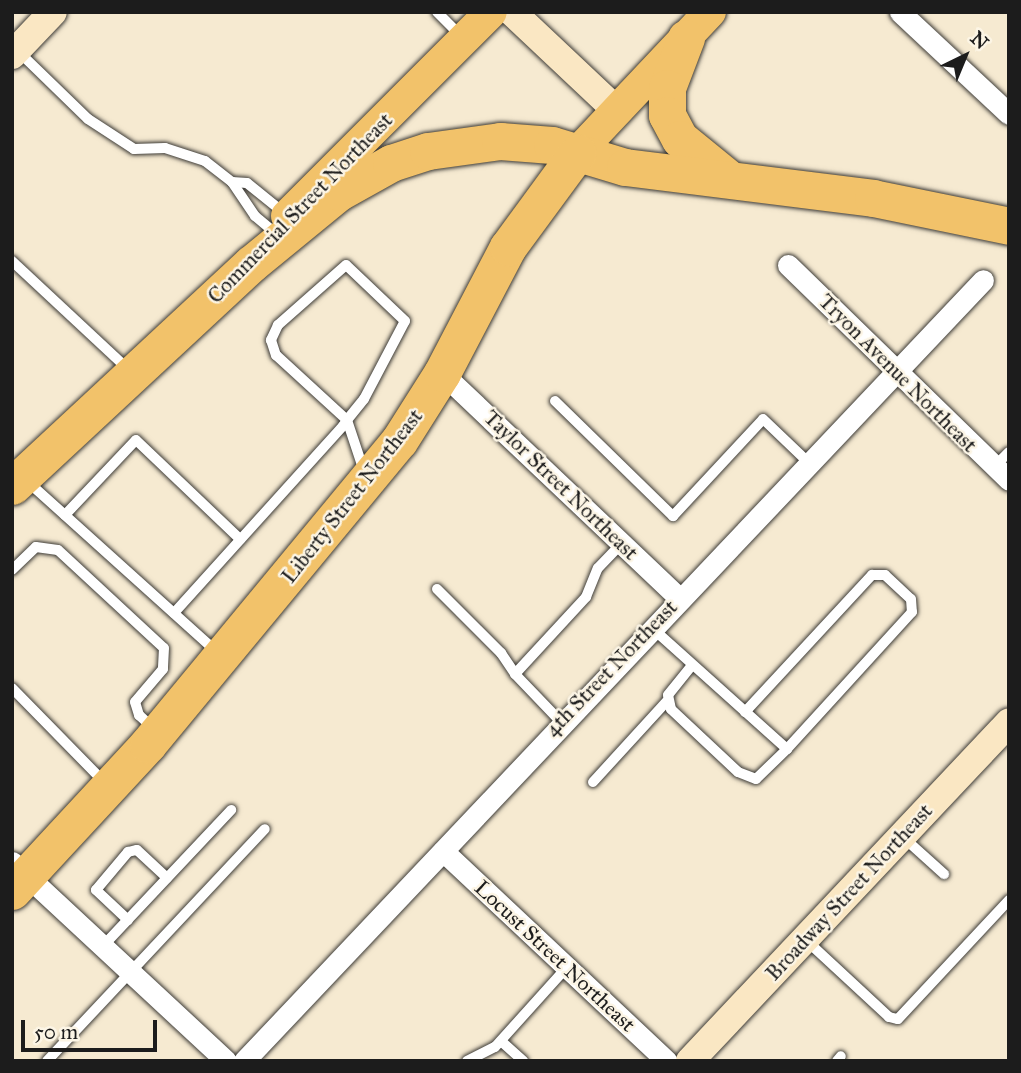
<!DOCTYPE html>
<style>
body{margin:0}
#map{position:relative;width:1021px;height:1073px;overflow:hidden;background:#f6ead1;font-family:"IM FELL Great Primer",serif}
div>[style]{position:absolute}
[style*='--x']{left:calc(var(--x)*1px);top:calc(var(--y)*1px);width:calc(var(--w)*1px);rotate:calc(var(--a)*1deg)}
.roads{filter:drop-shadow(0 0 2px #3d3b37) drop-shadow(0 0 2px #3d3b37)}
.lane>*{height:10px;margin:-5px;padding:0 5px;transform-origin:5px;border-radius:5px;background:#fff}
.street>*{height:21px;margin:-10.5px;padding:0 10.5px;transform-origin:10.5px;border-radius:10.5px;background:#fff}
.secondary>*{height:28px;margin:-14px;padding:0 14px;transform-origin:14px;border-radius:14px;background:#fae7c3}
.primary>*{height:32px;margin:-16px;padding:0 16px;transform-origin:16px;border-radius:16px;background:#f2c26a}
.highway>*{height:37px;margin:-18.5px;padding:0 18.5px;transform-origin:18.5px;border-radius:18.5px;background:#f2c26a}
span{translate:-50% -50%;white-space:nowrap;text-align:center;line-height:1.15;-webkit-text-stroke:5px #fcf5e5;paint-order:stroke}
.street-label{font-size:21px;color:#1c1c1c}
.frame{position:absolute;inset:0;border:14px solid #1c1c1c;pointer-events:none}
.north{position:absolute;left:930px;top:21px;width:70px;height:70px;-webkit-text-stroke:5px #fcf5e5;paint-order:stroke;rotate:43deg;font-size:19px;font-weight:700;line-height:28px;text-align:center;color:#1c1c1c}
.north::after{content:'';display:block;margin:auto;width:24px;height:32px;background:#1c1c1c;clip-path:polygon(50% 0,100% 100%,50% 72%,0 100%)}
.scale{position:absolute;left:21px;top:1020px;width:136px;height:32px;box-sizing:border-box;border:4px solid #1c1c1c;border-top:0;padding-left:9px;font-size:21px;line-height:24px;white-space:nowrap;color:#1c1c1c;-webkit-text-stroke:5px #fcf5e5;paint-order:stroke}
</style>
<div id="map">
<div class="roads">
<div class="lane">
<i style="--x:437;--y:12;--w:37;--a:45"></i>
<i style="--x:19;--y:52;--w:96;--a:44.2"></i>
<i style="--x:88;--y:119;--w:55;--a:33.1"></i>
<i style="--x:134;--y:149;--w:31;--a:-2"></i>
<i style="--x:165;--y:148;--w:42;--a:18"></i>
<i style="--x:205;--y:161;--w:34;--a:38"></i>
<i style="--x:232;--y:182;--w:41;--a:55.9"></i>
<i style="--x:255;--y:216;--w:23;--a:40"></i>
<i style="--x:232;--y:182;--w:15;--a:4"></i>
<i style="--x:247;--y:183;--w:48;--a:39"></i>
<i style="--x:12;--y:261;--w:158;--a:43"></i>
<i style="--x:555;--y:401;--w:165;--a:44.3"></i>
<i style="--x:673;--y:516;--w:132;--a:-47.1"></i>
<i style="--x:763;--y:419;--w:62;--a:43.7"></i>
<i style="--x:994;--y:467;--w:21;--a:-45"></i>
<i style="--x:27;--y:481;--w:257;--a:42"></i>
<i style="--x:65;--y:515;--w:103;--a:-46.6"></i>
<i style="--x:136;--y:440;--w:144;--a:43.6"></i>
<i style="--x:12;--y:570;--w:33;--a:-44"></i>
<i style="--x:36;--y:547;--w:22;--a:8"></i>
<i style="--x:58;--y:550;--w:144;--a:42.8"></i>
<i style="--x:164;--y:648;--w:21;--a:93"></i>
<i style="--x:163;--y:669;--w:43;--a:130.3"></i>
<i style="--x:135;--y:702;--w:14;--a:73"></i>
<i style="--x:139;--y:715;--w:19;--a:43"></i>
<i style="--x:437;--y:589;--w:91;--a:45"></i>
<i style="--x:501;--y:653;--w:25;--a:56"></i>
<i style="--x:174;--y:613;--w:252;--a:-47.9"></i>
<i style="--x:343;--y:426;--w:7;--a:-56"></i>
<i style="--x:347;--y:420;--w:27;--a:-51"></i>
<i style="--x:364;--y:399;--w:88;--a:-62.3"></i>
<i style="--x:405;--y:321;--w:81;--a:-136.5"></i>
<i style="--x:346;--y:265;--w:91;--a:138.6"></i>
<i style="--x:278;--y:325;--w:17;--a:115"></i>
<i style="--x:271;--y:340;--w:16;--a:72"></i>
<i style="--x:276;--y:355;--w:96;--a:42.5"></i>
<i style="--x:347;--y:420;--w:54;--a:71.6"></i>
<i style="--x:651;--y:627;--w:183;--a:41.9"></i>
<i style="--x:787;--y:749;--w:43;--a:135.9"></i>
<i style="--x:756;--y:779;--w:19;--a:-159"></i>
<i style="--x:738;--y:772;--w:92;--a:-136.8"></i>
<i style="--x:671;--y:709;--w:14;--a:-102"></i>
<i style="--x:668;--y:695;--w:38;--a:-51"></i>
<i style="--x:12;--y:688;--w:132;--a:45.6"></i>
<i style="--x:745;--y:712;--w:187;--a:-47.2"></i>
<i style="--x:872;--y:575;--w:13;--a:0"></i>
<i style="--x:885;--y:575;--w:35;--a:43"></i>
<i style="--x:911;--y:599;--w:13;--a:86"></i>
<i style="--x:912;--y:612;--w:185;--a:132.4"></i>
<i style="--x:561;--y:722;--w:66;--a:-133.8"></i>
<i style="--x:515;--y:674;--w:105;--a:-47.3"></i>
<i style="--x:586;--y:597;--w:31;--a:-68"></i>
<i style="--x:598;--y:568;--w:35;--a:-46"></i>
<i style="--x:593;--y:782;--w:110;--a:-47.6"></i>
<i style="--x:904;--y:838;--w:54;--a:42"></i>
<i style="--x:128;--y:920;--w:44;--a:-136.8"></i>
<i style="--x:96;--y:890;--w:50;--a:-49.9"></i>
<i style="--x:128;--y:852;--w:9;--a:-13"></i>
<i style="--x:137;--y:850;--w:41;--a:43"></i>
<i style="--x:807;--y:941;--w:112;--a:42.8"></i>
<i style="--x:889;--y:1017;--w:9;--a:13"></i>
<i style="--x:898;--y:1019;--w:163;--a:-47"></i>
<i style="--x:103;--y:946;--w:187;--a:-46.7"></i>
<i style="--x:501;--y:1041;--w:30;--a:42"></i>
<i style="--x:47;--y:1061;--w:318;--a:-46.8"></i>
<i style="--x:467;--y:1061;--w:31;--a:-27"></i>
<i style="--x:495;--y:1047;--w:108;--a:-48"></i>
<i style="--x:837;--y:1061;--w:6;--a:-51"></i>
</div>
<div class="street">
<i style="--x:900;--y:12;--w:149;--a:43.1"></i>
<i style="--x:788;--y:265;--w:308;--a:44.2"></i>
<i style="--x:442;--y:373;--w:327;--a:43.5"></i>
<i style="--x:443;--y:851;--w:307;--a:43.2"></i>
<i style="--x:12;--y:862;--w:292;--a:42.9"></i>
<i style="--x:244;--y:1061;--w:1075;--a:-46.58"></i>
</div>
<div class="secondary">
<i style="--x:512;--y:12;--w:144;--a:43.3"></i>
<i style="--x:12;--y:55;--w:59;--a:-46.4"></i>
<i style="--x:690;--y:1061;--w:465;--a:-46.7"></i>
</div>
<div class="primary">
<i style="--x:577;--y:153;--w:194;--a:-46.7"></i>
<i style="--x:287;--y:216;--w:288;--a:-45"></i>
</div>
<div class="highway">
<i style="--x:686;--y:38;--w:53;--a:110.8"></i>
<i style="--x:667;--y:88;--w:27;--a:90"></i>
<i style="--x:667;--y:115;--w:27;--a:62"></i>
<i style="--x:680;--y:139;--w:60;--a:39"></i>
<i style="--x:12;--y:486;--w:326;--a:-42.9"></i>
<i style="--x:251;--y:264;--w:114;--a:-39.3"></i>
<i style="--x:339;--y:192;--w:60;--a:-29.1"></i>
<i style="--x:391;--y:163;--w:39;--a:-18"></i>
<i style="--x:428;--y:151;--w:73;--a:-7.9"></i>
<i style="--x:500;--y:141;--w:52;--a:4.4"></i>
<i style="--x:552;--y:145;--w:76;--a:16.8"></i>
<i style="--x:625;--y:167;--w:250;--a:7.1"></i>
<i style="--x:873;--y:198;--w:139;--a:11.6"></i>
<i style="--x:12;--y:891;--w:200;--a:-47.2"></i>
<i style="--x:148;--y:744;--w:393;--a:-50.4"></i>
<i style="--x:399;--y:441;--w:80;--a:-57.7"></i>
<i style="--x:442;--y:373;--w:142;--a:-62.4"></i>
<i style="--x:508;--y:247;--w:117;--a:-53.7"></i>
</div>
</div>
<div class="street-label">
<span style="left:300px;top:208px;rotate:-46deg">Commercial Street Northeast</span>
<span style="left:898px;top:373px;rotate:45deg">Tryon Avenue Northeast</span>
<span style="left:561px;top:485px;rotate:44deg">Taylor Street Northeast</span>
<span style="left:352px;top:496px;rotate:-52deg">Liberty Street Northeast</span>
<span style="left:611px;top:668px;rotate:-46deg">4th Street Northeast</span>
<span style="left:849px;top:892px;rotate:-47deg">Broadway Street Northeast</span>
<span style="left:555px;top:956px;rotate:43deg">Locust Street Northeast</span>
</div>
<div class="frame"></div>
<div class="north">N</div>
<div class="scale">50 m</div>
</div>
